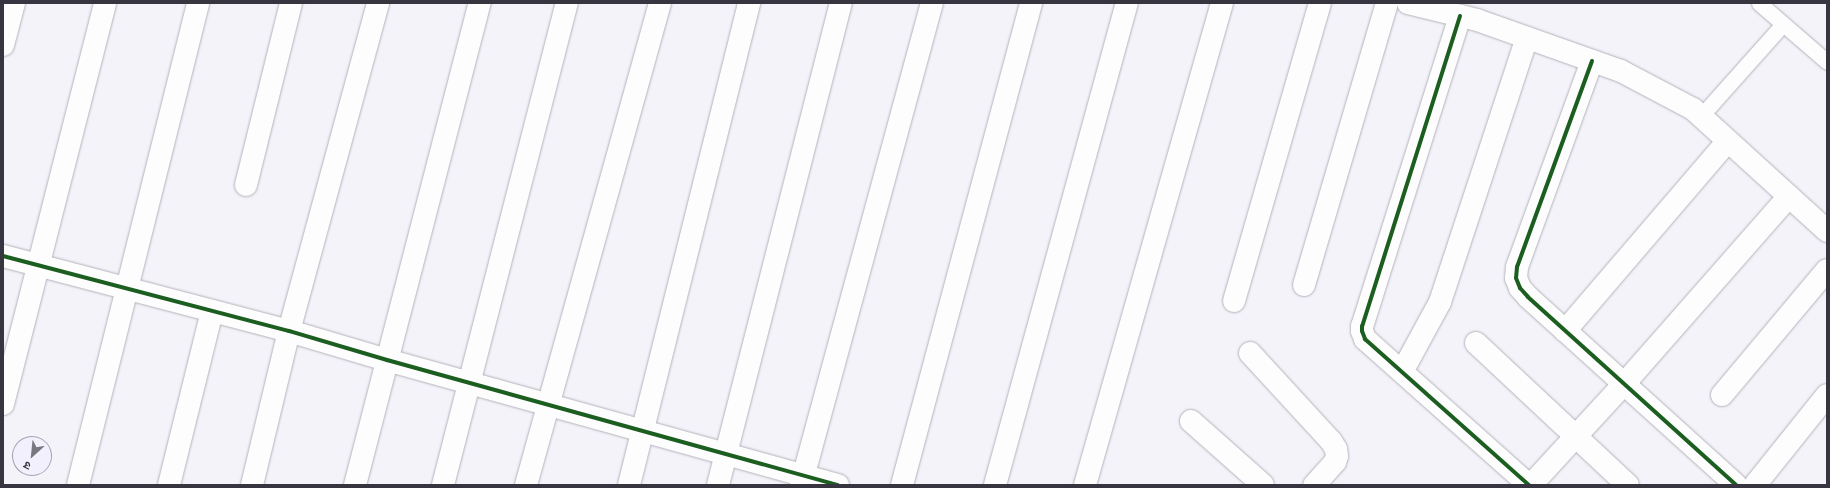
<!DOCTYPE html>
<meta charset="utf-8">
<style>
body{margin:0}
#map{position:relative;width:1830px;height:488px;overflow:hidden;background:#f4f3fa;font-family:"DM Sans","Noto Sans Devanagari",sans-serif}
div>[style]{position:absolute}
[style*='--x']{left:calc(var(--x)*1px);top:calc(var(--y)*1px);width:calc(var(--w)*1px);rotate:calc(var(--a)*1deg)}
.roads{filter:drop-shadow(0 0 1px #b4b2ba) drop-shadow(0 0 1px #b4b2ba)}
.lane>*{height:15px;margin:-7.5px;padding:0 7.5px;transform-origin:7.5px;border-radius:7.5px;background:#fdfdfe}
.street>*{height:22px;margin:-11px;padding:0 11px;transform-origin:11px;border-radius:11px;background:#fdfdfe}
.cycleway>*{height:4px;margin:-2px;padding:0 2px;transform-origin:2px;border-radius:2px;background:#1b5e20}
span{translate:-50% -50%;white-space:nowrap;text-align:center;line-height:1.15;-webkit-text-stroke:3px #f3f0fd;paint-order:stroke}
.frame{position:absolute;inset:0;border:4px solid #373540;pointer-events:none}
.north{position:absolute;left:12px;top:436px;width:40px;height:40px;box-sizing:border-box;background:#f3f0fd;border:1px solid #a8a5b1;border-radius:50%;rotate:207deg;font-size:11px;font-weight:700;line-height:16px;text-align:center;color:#373540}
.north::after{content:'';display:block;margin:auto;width:14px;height:18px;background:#797881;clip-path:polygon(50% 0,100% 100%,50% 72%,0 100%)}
</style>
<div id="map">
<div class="roads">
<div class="lane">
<i style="--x:1759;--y:3;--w:90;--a:40.9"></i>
<i style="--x:1701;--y:116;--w:123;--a:-48.3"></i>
</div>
<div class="street">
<i style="--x:1408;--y:3;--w:71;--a:13.8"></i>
<i style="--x:1477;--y:20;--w:153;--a:19.5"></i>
<i style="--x:1621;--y:71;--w:81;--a:27.8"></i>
<i style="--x:1693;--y:109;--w:181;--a:42.3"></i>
<i style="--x:1460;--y:16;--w:325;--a:107.5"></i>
<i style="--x:1362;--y:326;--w:5;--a:90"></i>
<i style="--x:1362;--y:331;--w:9;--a:69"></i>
<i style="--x:1365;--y:339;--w:220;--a:41.7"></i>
<i style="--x:3;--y:45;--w:43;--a:-75.3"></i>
<i style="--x:1592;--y:61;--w:219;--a:110"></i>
<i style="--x:1517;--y:267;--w:11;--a:95"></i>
<i style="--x:1516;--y:278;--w:11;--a:68"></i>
<i style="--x:1520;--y:288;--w:12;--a:48"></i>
<i style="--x:1528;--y:297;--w:280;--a:42.1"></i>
<i style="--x:246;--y:185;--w:187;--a:-76.1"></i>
<i style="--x:3;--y:256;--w:296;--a:14.7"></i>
<i style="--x:289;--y:331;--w:102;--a:16.5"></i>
<i style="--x:387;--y:360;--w:468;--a:15.5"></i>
<i style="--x:1304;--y:285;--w:294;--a:-73.6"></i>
<i style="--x:1234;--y:301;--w:310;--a:-73.9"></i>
<i style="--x:1565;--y:331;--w:250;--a:-49.4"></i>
<i style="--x:1476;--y:343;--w:208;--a:43.1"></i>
<i style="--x:1250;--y:353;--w:120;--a:47.4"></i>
<i style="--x:1331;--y:441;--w:9;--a:58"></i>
<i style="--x:1336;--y:449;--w:7;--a:82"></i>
<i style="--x:1337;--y:456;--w:6;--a:108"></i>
<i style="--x:1335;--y:462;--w:31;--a:132"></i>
<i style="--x:1402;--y:372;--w:80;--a:-61.5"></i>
<i style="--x:1440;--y:302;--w:278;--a:-71.8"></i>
<i style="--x:1722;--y:395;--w:163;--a:-50"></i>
<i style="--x:3;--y:404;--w:414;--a:-75.7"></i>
<i style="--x:1191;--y:421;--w:96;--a:41.6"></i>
<i style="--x:78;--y:485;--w:497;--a:-76"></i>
<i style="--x:169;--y:485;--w:179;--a:-76.1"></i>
<i style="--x:252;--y:485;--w:158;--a:-76.5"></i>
<i style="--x:289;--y:331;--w:340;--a:-74.8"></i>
<i style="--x:355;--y:485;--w:498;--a:-75.5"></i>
<i style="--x:443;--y:485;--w:498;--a:-75.6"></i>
<i style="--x:526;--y:485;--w:500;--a:-74.46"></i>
<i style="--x:629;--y:485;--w:497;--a:-76"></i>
<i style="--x:718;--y:485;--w:497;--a:-75.7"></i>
<i style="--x:801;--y:485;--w:499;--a:-74.8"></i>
<i style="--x:902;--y:485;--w:499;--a:-75"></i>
<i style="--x:995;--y:485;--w:500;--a:-74.7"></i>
<i style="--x:1085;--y:485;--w:501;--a:-74.13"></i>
<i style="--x:1531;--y:485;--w:137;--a:-47.4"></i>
<i style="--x:1624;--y:384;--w:250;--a:-48.7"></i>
<i style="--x:1755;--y:485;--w:115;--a:-51.3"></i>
</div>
</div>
<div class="cycleway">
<i style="--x:1460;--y:16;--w:325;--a:107.5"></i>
<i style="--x:1362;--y:326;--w:5;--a:90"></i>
<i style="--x:1362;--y:331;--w:9;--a:69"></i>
<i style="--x:1365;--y:339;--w:220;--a:41.7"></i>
<i style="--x:1592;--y:61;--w:219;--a:110"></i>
<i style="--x:1517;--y:267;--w:11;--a:95"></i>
<i style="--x:1516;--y:278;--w:11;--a:68"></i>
<i style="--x:1520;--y:288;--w:12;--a:48"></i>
<i style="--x:1528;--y:297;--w:280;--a:42.1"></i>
<i style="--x:3;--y:256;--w:296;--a:14.7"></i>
<i style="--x:289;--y:331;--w:102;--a:16.5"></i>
<i style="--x:387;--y:360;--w:468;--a:15.5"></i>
</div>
<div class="frame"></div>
<div class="north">उ</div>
</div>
